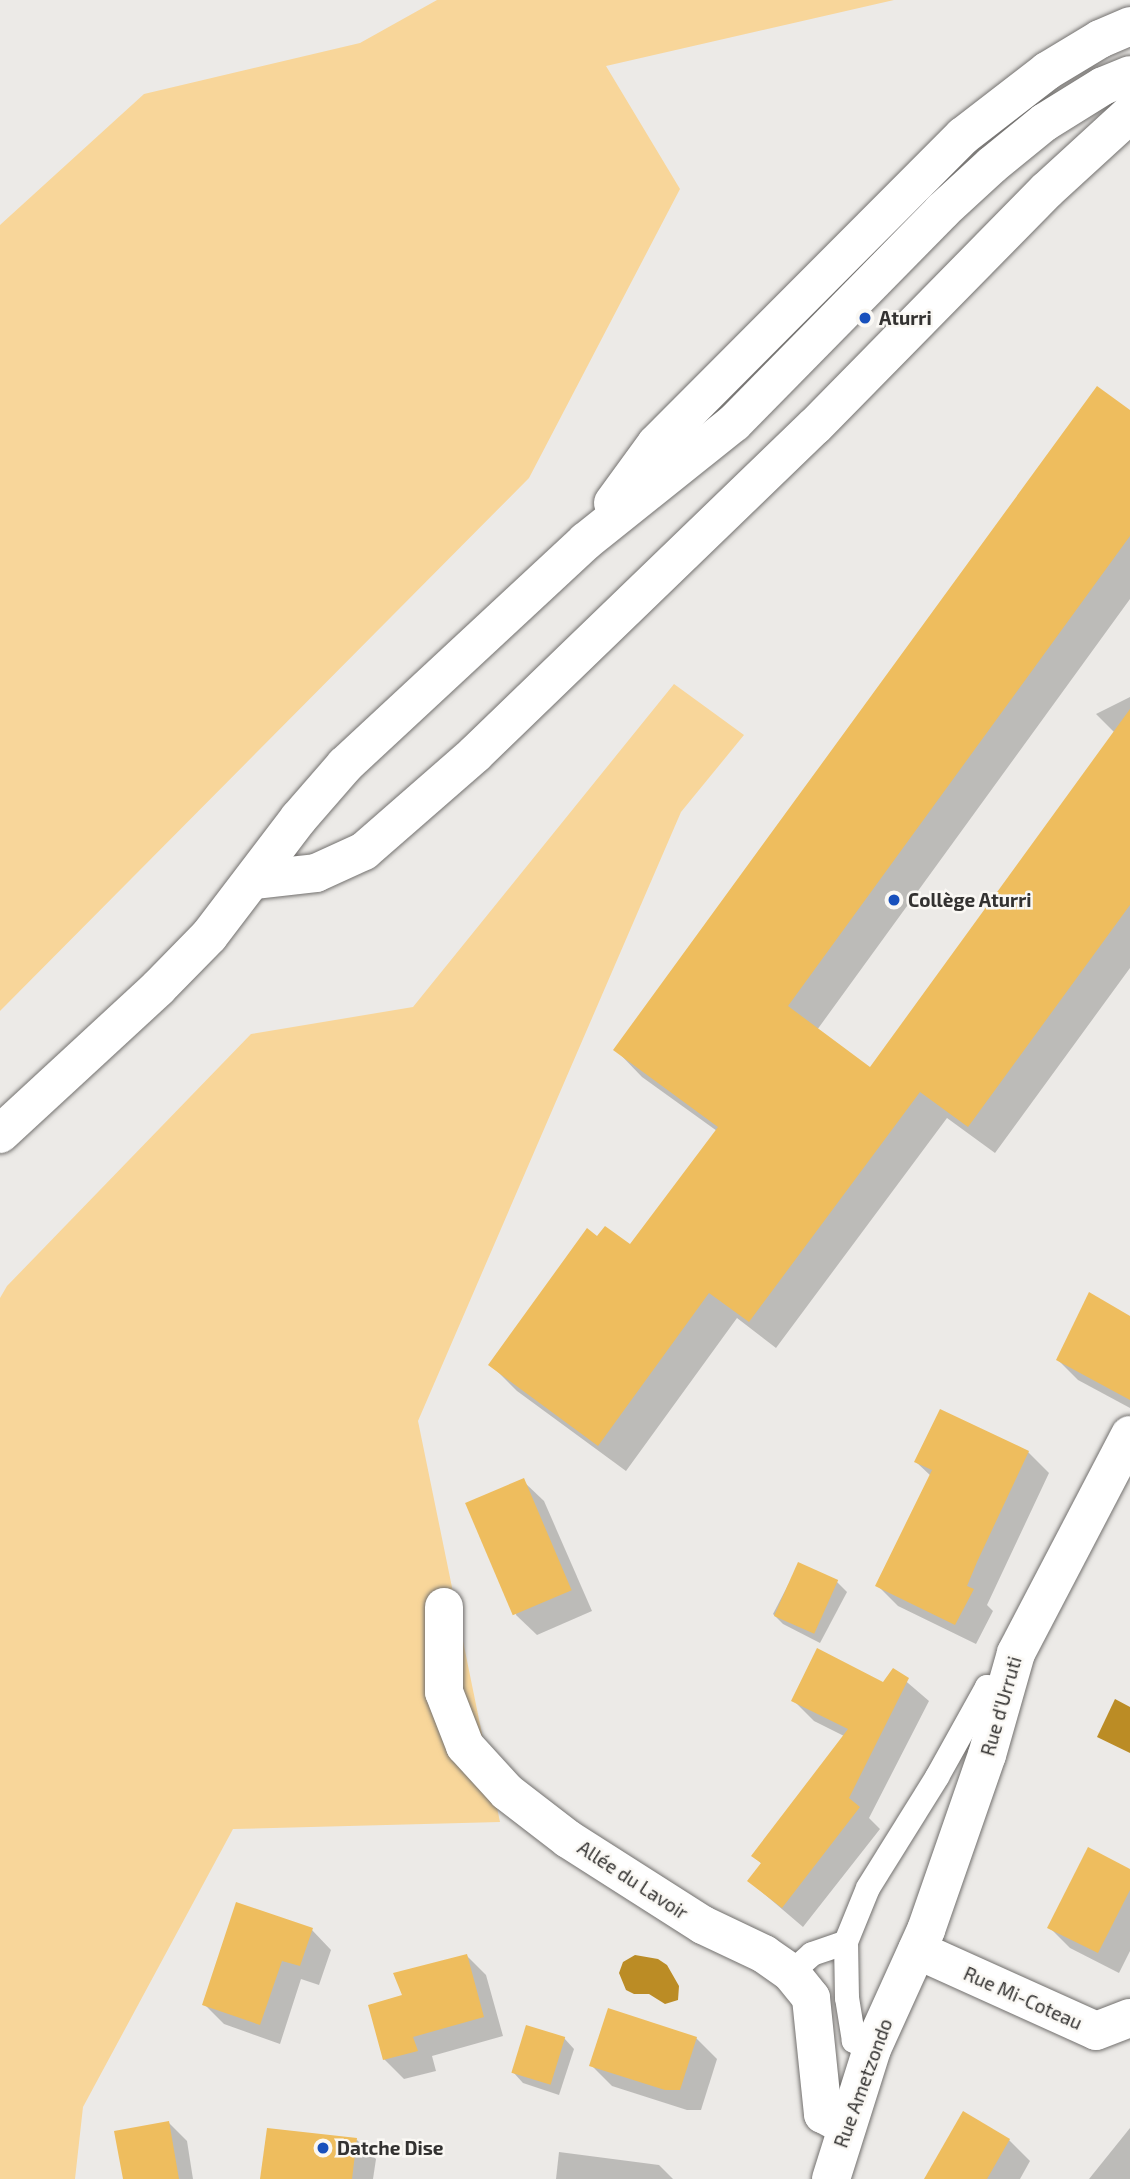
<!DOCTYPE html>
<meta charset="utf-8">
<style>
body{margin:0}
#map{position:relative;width:1130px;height:2179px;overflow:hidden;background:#eceae7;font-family:"Exo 2",sans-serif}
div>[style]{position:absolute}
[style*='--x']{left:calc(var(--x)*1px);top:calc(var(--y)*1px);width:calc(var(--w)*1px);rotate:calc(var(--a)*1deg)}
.green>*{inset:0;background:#f8d69a}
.water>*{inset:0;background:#bb8c25}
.shadow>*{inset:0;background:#0003}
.building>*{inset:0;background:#eebd5e;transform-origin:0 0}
.roads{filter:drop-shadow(0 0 2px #72706e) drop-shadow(0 0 2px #72706e)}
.service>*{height:24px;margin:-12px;padding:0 12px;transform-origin:12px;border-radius:12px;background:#fff}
.minor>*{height:38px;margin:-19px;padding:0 19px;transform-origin:19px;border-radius:19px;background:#fff}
.secondary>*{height:38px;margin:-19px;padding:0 19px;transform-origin:19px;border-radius:19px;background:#fff}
.dots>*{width:19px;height:19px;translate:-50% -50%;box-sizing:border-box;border:4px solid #faf8f4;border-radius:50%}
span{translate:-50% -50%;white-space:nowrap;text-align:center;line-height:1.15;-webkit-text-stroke:5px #faf8f4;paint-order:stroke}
.poi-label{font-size:19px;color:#333231;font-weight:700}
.left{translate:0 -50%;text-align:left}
.street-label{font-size:19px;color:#333231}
</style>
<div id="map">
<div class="green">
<i style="clip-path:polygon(437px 0,894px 0,606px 66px,680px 189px,529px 478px,0 1011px,0 225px,144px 94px,360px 43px)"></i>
<i style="clip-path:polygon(674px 684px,744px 735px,681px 812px,418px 1421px,500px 1822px,233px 1829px,83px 2107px,75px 2179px,0 2179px,0 1298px,7px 1286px,251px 1034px,413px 1007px)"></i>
</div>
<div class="water">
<i style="clip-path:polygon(1115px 1699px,1130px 1707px,1130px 1753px,1097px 1737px)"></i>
<i style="clip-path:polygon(635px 1955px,658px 1959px,667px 1965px,679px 1986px,678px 2000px,665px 2004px,649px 1994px,634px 1994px,626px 1990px,619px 1973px,623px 1962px)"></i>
</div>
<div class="shadow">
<i style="clip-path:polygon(1130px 412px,1130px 599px,817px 1030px,870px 1070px,1115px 733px,1096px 714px,1130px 697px,1130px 968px,995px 1153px,947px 1118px,776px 1348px,737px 1318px,626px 1471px,517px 1391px,490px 1364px,598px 1239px,631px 1247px,717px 1131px,642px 1077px,616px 1050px)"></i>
<i style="clip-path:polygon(1130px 1318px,1130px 1408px,1078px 1380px,1058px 1360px)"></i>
<i style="clip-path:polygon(941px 1411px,1028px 1452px,1049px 1473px,987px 1605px,993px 1611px,976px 1644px,898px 1606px,878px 1586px,931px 1476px,916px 1462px)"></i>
<i style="clip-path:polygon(523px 1481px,544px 1501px,592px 1611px,537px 1635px,516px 1615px)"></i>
<i style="clip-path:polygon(799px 1564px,837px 1582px,847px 1592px,820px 1643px,783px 1624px,773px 1614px)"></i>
<i style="clip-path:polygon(894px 1671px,929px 1701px,869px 1818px,880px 1829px,803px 1927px,749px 1881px,762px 1864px,753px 1856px,844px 1736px,814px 1721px,793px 1700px,884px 1684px)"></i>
<i style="clip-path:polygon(1130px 1871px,1130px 1951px,1119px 1973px,1070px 1948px,1049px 1927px)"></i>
<i style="clip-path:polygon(312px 1930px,331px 1950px,319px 1985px,301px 1979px,280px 2044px,224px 2024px,204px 2004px)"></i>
<i style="clip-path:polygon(466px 1955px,486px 1975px,503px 2036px,432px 2056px,436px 2071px,404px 2079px,384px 2059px,405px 1997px)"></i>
<i style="clip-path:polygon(564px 2038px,574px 2049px,559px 2095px,523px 2083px,513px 2072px)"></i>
<i style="clip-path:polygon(696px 2038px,717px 2059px,701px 2110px,687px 2110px,612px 2086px,591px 2065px)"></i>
<i style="clip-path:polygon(168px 2122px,187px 2141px,193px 2179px,125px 2179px)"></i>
<i style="clip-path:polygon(1130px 2128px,1130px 2179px,1089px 2179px)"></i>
<i style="clip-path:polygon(357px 2140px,376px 2159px,373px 2179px,262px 2179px)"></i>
<i style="clip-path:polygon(1009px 2140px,1030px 2161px,1020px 2179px,926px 2179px)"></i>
<i style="clip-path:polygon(559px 2152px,659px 2165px,673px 2179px,556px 2179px)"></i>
</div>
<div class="building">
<i style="clip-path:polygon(1097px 386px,1130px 410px,1130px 536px,788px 1006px,870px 1067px,1130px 709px,1130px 905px,968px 1127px,920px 1092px,749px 1322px,709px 1293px,598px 1446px,488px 1365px,587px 1228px,597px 1236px,605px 1226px,630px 1244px,718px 1127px,613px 1050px)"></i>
<i style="clip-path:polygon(1089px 1292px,1130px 1316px,1130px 1400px,1056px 1360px)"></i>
<i style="clip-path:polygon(940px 1409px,1029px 1451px,977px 1562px,967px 1586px,974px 1589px,955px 1625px,875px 1586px,932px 1470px,914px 1462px)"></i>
<i style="left:524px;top:1478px;width:122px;height:64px;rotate:67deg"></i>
<i style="left:798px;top:1562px;width:44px;height:59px;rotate:24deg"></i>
<i style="clip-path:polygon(817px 1648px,883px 1682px,893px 1668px,909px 1678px,849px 1798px,860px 1807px,782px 1908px,747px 1881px,761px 1863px,751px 1856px,848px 1729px,791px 1701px)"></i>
<i style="clip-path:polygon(1088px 1847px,1130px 1869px,1130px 1890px,1098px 1953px,1047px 1928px)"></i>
<i style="clip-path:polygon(236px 1902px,313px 1928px,300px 1966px,282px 1961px,260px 2025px,202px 2005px)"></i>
<i style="clip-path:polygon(467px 1954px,484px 2017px,413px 2037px,418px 2051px,383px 2060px,368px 2005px,402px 1995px,393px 1973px)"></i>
<i style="clip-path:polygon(608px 2008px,697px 2037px,680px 2090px,665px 2090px,589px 2066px)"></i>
<i style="left:526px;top:2025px;width:41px;height:50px;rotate:17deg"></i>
<i style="clip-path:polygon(963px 2111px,1010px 2139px,987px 2179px,924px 2179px)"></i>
<i style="clip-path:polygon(169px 2121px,179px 2179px,123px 2179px,114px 2131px)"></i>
<i style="clip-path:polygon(267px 2128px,357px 2138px,352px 2179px,260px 2179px)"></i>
</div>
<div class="roads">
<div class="service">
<i style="--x:791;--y:1973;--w:28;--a:-42"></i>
<i style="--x:812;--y:1954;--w:36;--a:-19"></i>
<i style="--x:872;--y:2049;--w:20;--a:-156"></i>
<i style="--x:854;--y:2041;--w:44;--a:-99.2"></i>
<i style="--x:847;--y:1998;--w:56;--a:-91"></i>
<i style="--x:846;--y:1942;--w:58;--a:-67.8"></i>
<i style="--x:868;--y:1888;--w:131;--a:-58.1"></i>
<i style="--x:937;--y:1777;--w:103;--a:-60.9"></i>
<i style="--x:987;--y:1687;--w:17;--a:24"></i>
</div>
<div class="minor">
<i style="--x:254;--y:880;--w:62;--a:-6.4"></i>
<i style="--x:316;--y:873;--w:53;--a:-24.6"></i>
<i style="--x:364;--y:851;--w:147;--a:-41.1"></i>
<i style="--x:475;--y:754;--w:472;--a:-44"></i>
<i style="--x:815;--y:426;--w:331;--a:-45.5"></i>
<i style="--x:1047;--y:190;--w:113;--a:-42.5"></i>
<i style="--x:444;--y:1607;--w:85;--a:90"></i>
<i style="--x:444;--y:1692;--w:58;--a:68.7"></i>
<i style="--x:465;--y:1746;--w:62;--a:47.6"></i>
<i style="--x:507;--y:1792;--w:77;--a:37.6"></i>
<i style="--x:568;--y:1839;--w:160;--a:32.5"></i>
<i style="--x:703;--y:1925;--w:68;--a:25.4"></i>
<i style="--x:764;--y:1954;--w:33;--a:35"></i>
<i style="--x:791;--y:1973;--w:32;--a:51"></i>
<i style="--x:811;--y:1998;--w:117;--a:84.1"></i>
<i style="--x:823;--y:2114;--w:27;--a:28"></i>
<i style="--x:917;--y:1950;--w:196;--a:24.3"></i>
<i style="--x:1096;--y:2031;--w:36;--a:-21"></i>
<i style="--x:831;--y:2179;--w:136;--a:-72.5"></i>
<i style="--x:872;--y:2049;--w:131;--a:-65.6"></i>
<i style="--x:926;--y:1930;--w:185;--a:-70.8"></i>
<i style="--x:987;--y:1755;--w:106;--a:-74.1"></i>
<i style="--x:1016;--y:1653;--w:246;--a:-62.4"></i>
</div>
<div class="secondary">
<i style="--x:613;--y:503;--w:73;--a:-53.9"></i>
<i style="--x:656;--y:444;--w:435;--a:-45.1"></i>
<i style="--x:963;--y:136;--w:106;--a:-37.7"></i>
<i style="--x:1047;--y:71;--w:62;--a:-31.1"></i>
<i style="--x:1100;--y:39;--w:33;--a:-23"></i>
<i style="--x:0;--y:1134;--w:215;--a:-42.7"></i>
<i style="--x:158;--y:988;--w:73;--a:-45.6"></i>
<i style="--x:209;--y:936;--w:148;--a:-52.7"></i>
<i style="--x:299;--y:818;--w:70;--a:-49"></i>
<i style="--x:345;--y:765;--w:329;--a:-42.9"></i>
<i style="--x:586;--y:541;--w:189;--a:-38.6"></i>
<i style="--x:734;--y:423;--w:297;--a:-45.5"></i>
<i style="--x:942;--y:211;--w:68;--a:-42.6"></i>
<i style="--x:992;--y:165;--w:68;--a:-39.1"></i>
<i style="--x:1045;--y:122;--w:68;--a:-31.8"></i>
<i style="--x:1103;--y:86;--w:29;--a:-22"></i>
</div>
</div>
<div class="dots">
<i style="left:865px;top:318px;background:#1850bc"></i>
<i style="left:894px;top:900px;background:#1850bc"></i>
<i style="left:323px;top:2148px;background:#1850bc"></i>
</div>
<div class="poi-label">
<span class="left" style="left:879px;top:318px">Aturri</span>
<span class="left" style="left:908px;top:900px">Collège Aturri</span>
<span class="left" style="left:337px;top:2148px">Datche Dise</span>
</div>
<div class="street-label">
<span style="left:1001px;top:1706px;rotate:-74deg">Rue d'Urruti</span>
<span style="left:633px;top:1880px;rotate:33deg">Allée du Lavoir</span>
<span style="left:1023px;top:1998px;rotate:24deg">Rue Mi-Coteau</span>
<span style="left:863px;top:2083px;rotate:-70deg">Rue Ametzondo</span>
</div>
</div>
